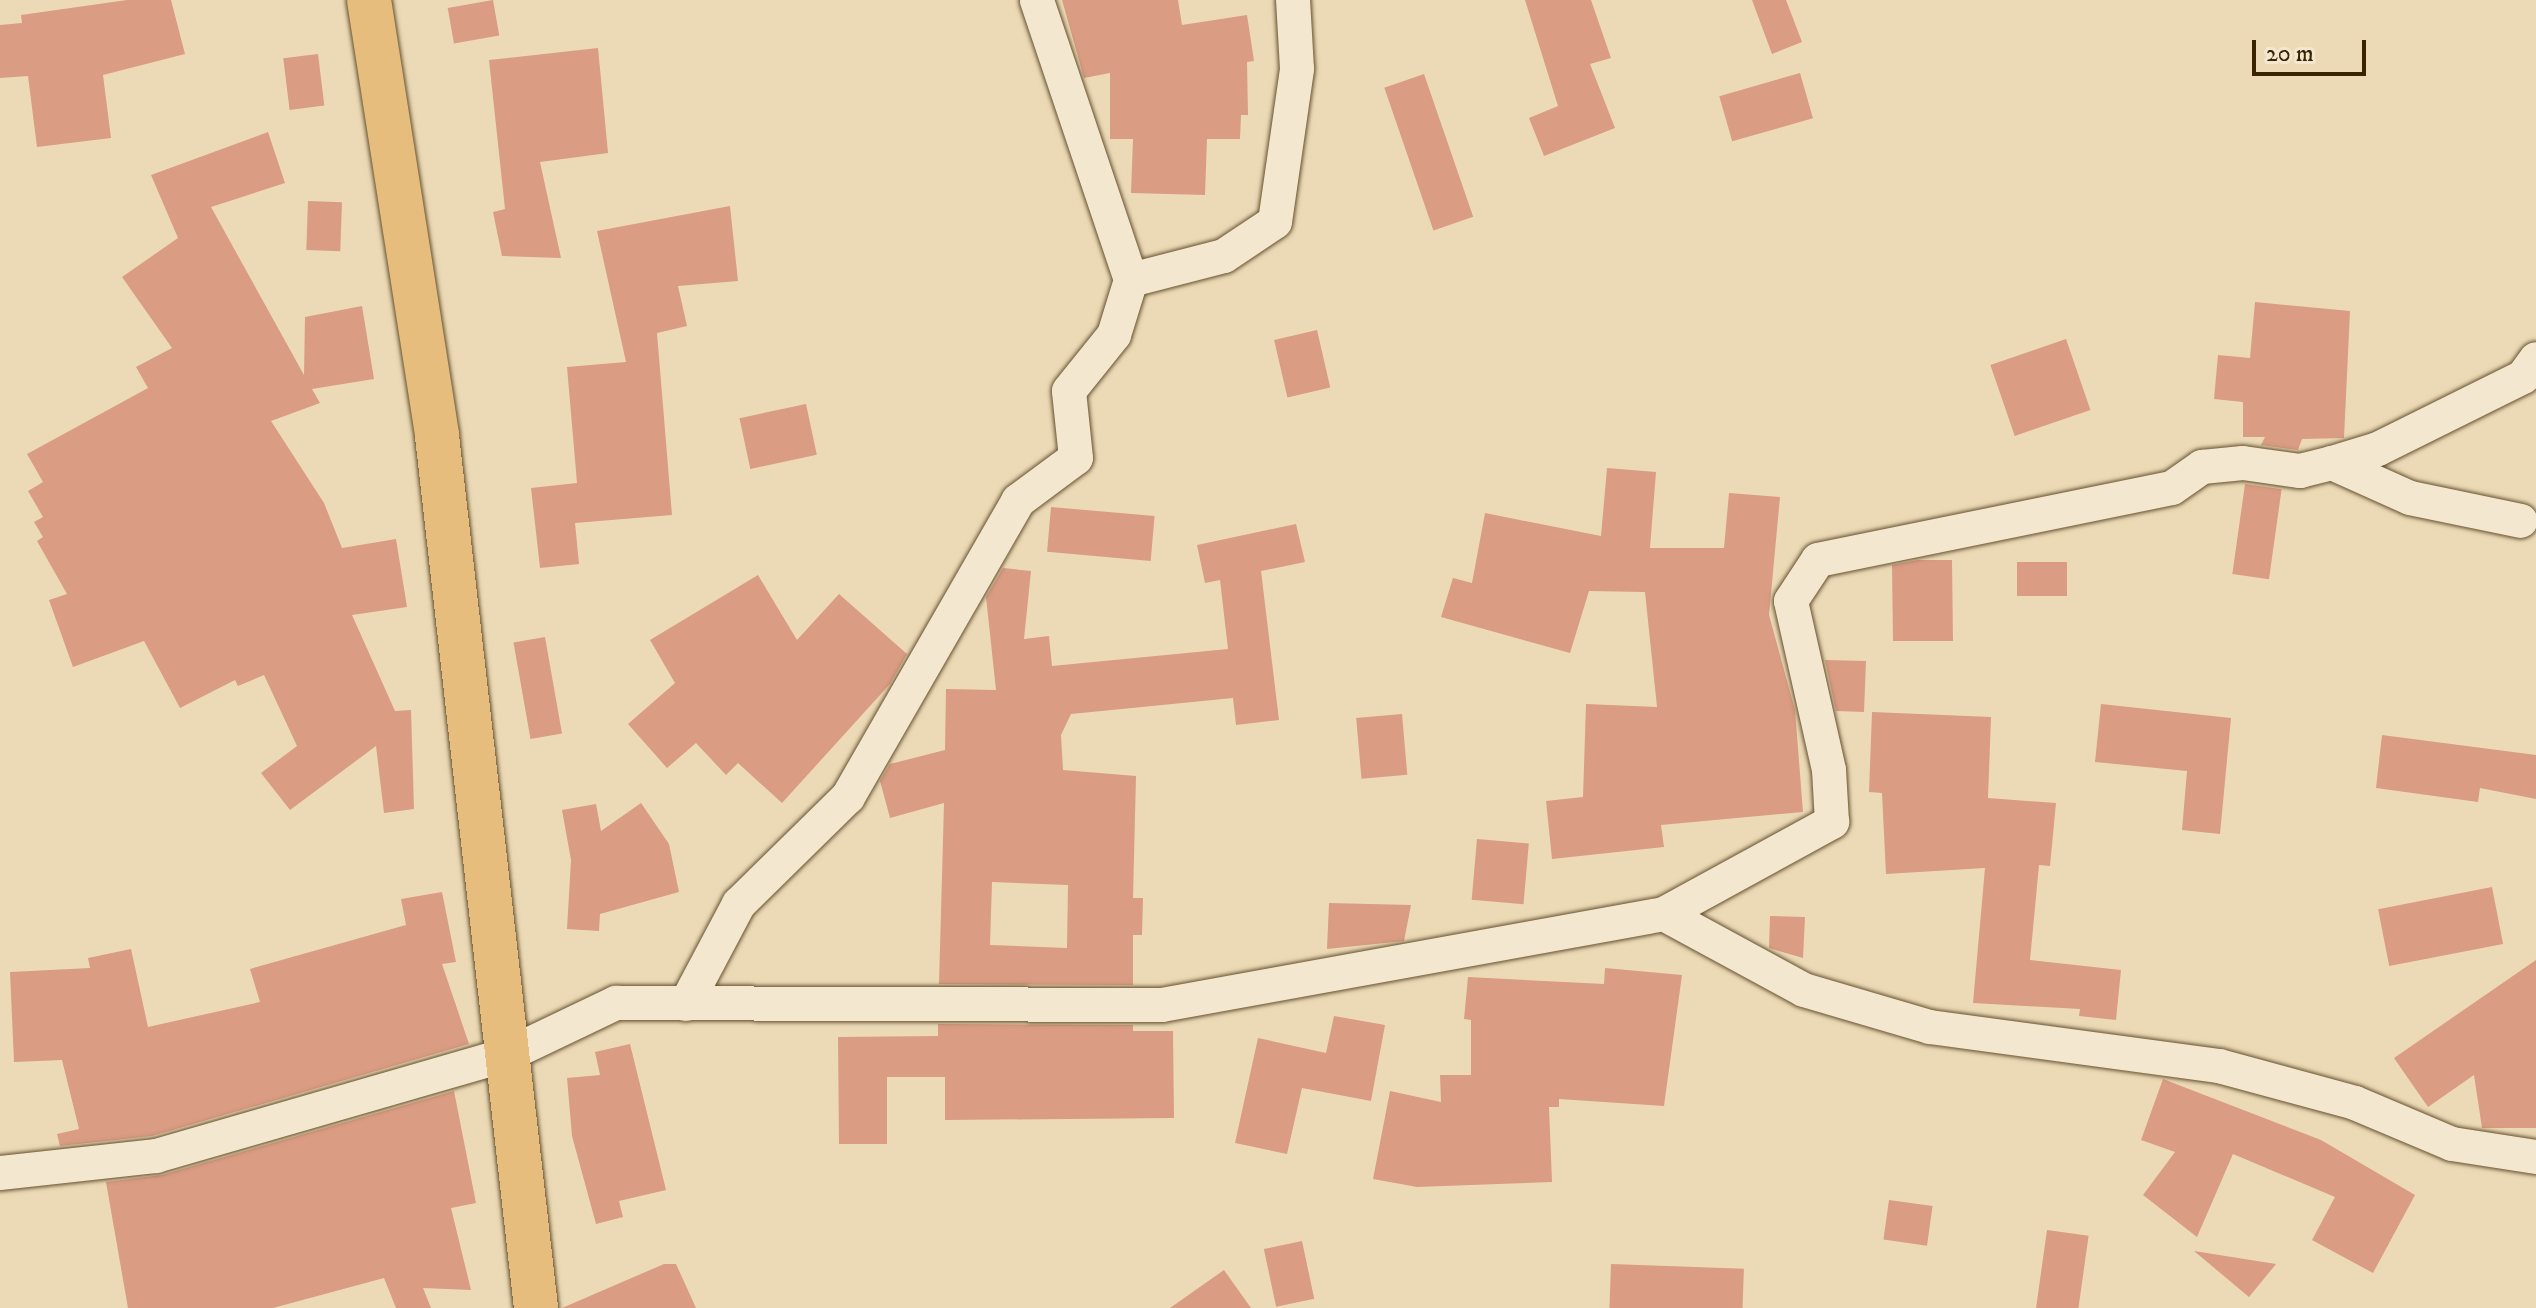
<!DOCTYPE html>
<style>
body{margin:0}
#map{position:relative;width:2536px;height:1308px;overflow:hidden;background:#ecdab7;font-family:"IM FELL DW Pica",serif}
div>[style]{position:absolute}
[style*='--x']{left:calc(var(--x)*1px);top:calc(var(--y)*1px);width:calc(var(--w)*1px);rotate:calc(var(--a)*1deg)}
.building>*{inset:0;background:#da9c82;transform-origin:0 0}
.roads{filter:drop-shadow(0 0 2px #66512e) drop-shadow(0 0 2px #66512e)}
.minor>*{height:34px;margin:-17px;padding:0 17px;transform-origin:17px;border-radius:17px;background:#f3e7d0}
.trunk>*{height:44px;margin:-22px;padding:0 22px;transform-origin:22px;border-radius:22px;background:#e6bd7c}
span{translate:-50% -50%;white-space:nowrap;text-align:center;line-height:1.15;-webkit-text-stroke:6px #f3e7d0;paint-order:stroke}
.scale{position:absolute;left:2252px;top:40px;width:114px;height:36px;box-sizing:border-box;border:4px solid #3a2301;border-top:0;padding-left:10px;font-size:24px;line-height:28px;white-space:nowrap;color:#3a2301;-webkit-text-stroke:6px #f3e7d0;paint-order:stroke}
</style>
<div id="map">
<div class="building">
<i style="clip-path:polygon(127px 0,171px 0,185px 54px,103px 75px,111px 138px,37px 147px,28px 76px,0 78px,0 25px,22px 23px,21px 15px)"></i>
<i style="left:493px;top:0;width:36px;height:46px;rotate:80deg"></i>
<i style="clip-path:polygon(1062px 0,1178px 0,1182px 25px,1247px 15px,1254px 61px,1247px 62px,1248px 115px,1241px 115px,1240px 139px,1207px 139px,1205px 195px,1131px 193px,1133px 139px,1110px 139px,1110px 73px,1084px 78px)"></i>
<i style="clip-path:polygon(1525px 0,1591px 0,1611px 58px,1590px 64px,1615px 128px,1544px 156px,1529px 118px,1558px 106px)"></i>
<i style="clip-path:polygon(1752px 0,1786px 0,1802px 42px,1772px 54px)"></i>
<i style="clip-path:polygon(598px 48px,608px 153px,540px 162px,561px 258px,502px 256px,493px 212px,505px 209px,489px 60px)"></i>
<i style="left:318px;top:54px;width:52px;height:35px;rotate:83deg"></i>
<i style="left:1800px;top:73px;width:47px;height:84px;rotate:74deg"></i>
<i style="left:1424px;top:74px;width:151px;height:42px;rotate:71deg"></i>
<i style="clip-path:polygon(268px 132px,285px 183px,211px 207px,304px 375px,305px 317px,362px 306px,374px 379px,312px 389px,320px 403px,271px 421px,324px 503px,342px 548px,396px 539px,407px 607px,352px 615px,395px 711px,411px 710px,414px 809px,384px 813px,376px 746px,290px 810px,261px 773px,297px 746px,264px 675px,238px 686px,235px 680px,180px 708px,144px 641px,73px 667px,49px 600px,67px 594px,37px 541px,43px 537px,34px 522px,43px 517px,28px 491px,43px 482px,27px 454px,148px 388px,136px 367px,172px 348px,122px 277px,178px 238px,151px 175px)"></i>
<i style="left:308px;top:201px;width:34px;height:49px;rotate:2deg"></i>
<i style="clip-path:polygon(730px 206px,738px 281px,678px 286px,687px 326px,657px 333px,672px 515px,575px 523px,579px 564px,540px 568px,531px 488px,577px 483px,567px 367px,626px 362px,597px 231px)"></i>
<i style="clip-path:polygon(2255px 302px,2350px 311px,2344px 438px,2302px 439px,2298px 450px,2261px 445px,2265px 437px,2243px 437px,2243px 402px,2214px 399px,2218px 355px,2250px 358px)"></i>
<i style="left:1317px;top:330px;width:59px;height:44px;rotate:77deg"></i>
<i style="left:2066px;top:339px;width:75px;height:80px;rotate:71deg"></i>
<i style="left:806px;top:404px;width:52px;height:68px;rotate:78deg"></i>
<i style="clip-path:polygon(1607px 468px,1656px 472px,1650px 548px,1724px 548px,1729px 493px,1780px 497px,1769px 615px,1795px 710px,1803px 812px,1661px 825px,1664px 847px,1552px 859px,1546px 801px,1583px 797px,1586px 704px,1657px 707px,1645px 592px,1589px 591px,1570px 653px,1441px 617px,1453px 578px,1472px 583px,1485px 513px,1601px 536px)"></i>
<i style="left:2245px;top:484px;width:37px;height:91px;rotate:8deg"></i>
<i style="left:1051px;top:507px;width:104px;height:45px;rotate:5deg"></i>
<i style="clip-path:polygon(evenodd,1296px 524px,1305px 562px,1261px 571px,1279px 720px,1236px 725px,1233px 698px,1071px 714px,1061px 735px,1063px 770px,1136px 776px,1133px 898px,1143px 898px,1142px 935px,1133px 935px,1133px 985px,939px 984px,944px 803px,890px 818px,880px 781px,890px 764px,945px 750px,946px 689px,996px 690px,986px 597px,1003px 568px,1031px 571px,1024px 639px,1049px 636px,1052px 666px,1228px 649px,1220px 580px,1205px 583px,1197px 545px,1296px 524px,992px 882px,1068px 885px,1067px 948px,990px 945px,992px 882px)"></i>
<i style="clip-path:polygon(1918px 560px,1952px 560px,1953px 641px,1893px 641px,1892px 565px)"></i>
<i style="left:2017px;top:562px;width:50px;height:34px"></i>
<i style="clip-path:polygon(758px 575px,797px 640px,839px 594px,907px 654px,890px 684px,782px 803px,738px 763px,726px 775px,696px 743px,667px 768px,628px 724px,675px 683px,650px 640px)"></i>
<i style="left:545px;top:637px;width:98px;height:32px;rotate:80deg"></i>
<i style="clip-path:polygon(1825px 660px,1866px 661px,1864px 712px,1836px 711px)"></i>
<i style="clip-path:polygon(2101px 704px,2231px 718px,2220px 834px,2182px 830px,2187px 771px,2095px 762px)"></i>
<i style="clip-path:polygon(1872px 712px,1991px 717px,1988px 798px,2056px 803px,2050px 866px,2039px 865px,2030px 960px,2121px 970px,2116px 1020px,2079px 1016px,2080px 1009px,1973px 1003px,1985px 868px,1886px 874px,1882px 793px,1869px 792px)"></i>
<i style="left:1402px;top:714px;width:61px;height:46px;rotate:85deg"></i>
<i style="clip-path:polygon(2382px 735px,2536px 755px,2536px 799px,2480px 788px,2478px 802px,2376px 788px)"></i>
<i style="clip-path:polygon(641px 803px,669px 844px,679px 892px,600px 914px,599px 931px,567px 929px,571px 860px,562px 810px,596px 804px,601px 831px)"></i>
<i style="left:1477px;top:839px;width:52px;height:61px;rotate:5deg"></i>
<i style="left:2492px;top:887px;width:58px;height:116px;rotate:79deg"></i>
<i style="clip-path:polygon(442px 892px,456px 962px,442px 964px,469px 1044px,152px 1136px,60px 1146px,57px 1134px,79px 1129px,62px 1060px,14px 1062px,10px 972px,90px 968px,88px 958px,131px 949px,148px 1027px,260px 1002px,250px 969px,406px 925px,401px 899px)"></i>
<i style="clip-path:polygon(1329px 903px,1411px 905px,1404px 941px,1327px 949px)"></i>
<i style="clip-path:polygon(1770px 916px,1805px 917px,1803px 958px,1769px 948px)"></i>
<i style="clip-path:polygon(2536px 960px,2536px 1128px,2482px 1128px,2474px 1075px,2428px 1107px,2394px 1058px)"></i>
<i style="clip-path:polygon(1605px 968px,1682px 975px,1664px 1106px,1559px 1099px,1559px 1107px,1549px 1107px,1552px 1182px,1417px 1187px,1373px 1179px,1390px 1091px,1441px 1102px,1440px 1075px,1471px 1075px,1471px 1020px,1464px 1019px,1468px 977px,1604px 984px)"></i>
<i style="clip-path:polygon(1334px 1016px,1385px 1025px,1371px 1101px,1302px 1088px,1287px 1154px,1235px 1143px,1258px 1038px,1326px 1053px)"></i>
<i style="clip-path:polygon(938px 1024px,1133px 1025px,1133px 1031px,1173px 1031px,1174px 1118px,945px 1120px,945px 1077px,887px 1077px,887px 1144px,839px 1144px,838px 1037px,938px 1036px)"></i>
<i style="clip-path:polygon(630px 1044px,666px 1190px,619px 1201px,623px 1217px,596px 1224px,572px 1136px,567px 1078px,600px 1075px,595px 1052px)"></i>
<i style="clip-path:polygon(2163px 1079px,2321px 1140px,2415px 1195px,2373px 1273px,2312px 1240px,2335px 1197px,2233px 1154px,2197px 1237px,2143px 1195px,2175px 1152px,2141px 1140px)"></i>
<i style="clip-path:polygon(454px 1091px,476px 1203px,451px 1208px,471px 1290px,423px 1288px,431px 1308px,396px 1308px,384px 1278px,273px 1308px,128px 1308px,106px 1182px,162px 1175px)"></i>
<i style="left:1889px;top:1200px;width:44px;height:40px;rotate:8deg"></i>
<i style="left:2047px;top:1230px;width:42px;height:79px;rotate:8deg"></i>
<i style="left:1302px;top:1241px;width:59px;height:39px;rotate:78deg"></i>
<i style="clip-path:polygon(2194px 1251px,2276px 1264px,2249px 1297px)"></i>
<i style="clip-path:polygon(664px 1264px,676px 1264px,696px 1308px,562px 1308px)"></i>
<i style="left:1611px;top:1264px;width:133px;height:44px;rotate:2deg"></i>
<i style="clip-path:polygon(1224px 1270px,1251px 1308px,1170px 1308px)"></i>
</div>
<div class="roads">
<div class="minor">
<i style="--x:1131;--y:280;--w:96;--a:-14.5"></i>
<i style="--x:1224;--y:256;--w:61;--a:-33.7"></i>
<i style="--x:1275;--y:222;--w:155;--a:-81.8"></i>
<i style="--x:1297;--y:69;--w:69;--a:-93.3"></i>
<i style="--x:2332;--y:463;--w:85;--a:24.2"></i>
<i style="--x:2410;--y:498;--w:113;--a:11.7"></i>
<i style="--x:1664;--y:914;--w:192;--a:-28.7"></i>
<i style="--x:1832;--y:822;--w:52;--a:-93.3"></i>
<i style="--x:1829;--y:770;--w:173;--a:-102.7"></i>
<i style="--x:1791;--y:601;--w:49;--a:-56.6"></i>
<i style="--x:1818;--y:560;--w:361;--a:-11.5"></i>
<i style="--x:2172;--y:488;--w:37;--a:-35"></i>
<i style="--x:2202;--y:467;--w:41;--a:-5.6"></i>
<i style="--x:2243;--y:463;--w:58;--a:8"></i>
<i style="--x:2300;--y:471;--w:33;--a:-14"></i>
<i style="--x:2332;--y:463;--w:48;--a:-16.9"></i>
<i style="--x:2378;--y:449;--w:162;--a:-26.4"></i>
<i style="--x:2523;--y:377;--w:22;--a:-54"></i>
<i style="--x:686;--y:1004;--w:113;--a:-62.1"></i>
<i style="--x:739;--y:904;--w:153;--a:-44.5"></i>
<i style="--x:848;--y:797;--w:341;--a:-60.1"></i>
<i style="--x:1018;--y:501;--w:72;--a:-36.6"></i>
<i style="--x:1076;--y:458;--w:67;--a:-96"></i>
<i style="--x:1069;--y:391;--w:72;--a:-51.2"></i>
<i style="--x:1114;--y:335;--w:58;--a:-72.8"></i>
<i style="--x:1131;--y:280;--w:295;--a:-108.6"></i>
<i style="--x:0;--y:1173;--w:157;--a:-6.2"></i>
<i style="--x:156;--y:1156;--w:367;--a:-16.1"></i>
<i style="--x:509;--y:1054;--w:119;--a:-25.5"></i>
<i style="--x:616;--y:1003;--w:546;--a:0.21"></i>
<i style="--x:1162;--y:1005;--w:510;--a:-10.27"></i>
<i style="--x:1664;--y:914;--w:159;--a:28.5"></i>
<i style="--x:1804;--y:990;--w:131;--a:16.4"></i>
<i style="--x:1930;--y:1027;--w:292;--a:7.7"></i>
<i style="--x:2219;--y:1066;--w:141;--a:15.2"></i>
<i style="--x:2355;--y:1103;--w:105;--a:22.9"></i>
<i style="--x:2452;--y:1144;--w:85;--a:8.8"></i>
</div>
<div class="trunk">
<i style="--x:369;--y:0;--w:441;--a:81.1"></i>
<i style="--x:437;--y:436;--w:878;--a:83.52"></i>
</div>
</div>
<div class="scale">20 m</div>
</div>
